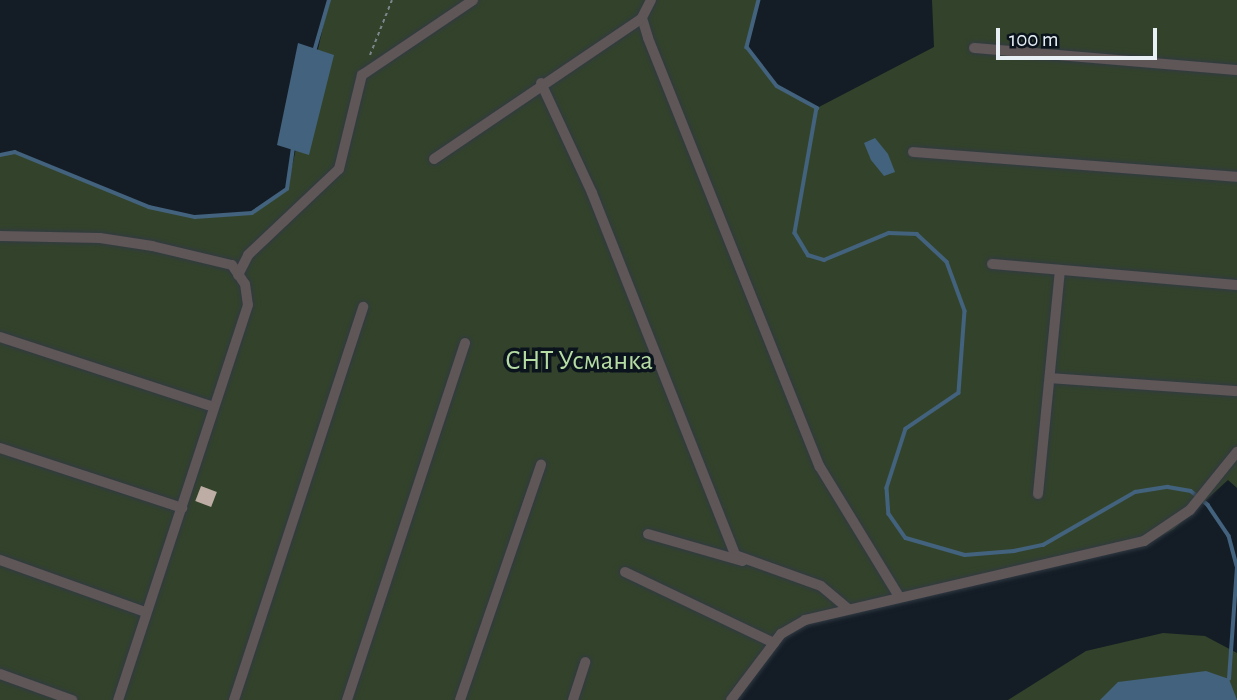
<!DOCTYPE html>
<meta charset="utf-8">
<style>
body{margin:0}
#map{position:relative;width:1237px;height:700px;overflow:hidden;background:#141d26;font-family:"Alegreya Sans",sans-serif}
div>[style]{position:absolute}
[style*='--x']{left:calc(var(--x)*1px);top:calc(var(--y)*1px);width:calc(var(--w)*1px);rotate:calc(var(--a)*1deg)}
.green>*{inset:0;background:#33432b}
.water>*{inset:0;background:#43627e}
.stream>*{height:3.5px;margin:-1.75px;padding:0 1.75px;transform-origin:1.75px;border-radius:1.75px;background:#43627e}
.building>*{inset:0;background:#bdada4;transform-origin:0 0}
.path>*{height:2px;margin-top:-1px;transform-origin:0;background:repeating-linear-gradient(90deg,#7e868d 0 3.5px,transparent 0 7px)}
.roads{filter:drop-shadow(0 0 2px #323a43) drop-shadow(0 0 2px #323a43)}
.street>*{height:10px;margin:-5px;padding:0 5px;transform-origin:5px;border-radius:5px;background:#5e5657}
span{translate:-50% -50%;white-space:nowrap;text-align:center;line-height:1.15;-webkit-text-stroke:7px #0b141d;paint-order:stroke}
.park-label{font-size:28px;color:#b5dca2}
.scale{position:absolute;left:996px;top:28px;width:161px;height:32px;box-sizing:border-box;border:4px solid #e8eff5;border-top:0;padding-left:9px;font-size:21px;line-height:24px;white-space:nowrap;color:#e8eff5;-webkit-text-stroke:5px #0b141d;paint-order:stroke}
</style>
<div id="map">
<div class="green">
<i style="clip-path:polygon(329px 0,759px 0,747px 47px,777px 86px,817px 108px,934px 47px,932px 0,1237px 0,1237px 488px,1228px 480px,1174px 529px,1145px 545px,806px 623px,783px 637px,735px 700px,0 700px,0 155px,15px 152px,149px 207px,195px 217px,252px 213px,287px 189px)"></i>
<i style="clip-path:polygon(1163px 633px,1205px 636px,1237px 653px,1237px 700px,1008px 700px,1086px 651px)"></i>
</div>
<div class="water">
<i style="clip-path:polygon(298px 43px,334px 55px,309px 155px,277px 145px)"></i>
<i style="clip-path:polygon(875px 138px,888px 154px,895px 172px,884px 176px,871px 160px,864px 143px)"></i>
<i style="clip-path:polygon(1206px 671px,1229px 679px,1237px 700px,1100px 700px,1118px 682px)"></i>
</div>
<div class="stream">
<i style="--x:759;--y:0;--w:49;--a:104.3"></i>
<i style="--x:747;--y:47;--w:49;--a:52.4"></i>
<i style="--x:777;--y:86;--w:46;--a:28.8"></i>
<i style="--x:817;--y:108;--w:127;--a:100"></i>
<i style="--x:795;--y:233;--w:26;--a:59"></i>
<i style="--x:808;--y:255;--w:17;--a:17"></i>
<i style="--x:824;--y:260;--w:70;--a:-22.6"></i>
<i style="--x:889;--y:233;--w:28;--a:2"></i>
<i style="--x:917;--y:234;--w:41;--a:43"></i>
<i style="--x:947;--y:262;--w:52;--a:69.8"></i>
<i style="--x:965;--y:311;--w:82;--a:94.2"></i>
<i style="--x:959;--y:393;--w:64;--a:145.8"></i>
<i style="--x:906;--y:429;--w:62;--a:107.9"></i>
<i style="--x:887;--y:488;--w:26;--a:86"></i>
<i style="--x:889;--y:514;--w:29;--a:55"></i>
<i style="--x:906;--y:538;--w:61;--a:16.1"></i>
<i style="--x:965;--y:555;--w:49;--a:-4.7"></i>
<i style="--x:1014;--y:551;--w:30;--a:-12"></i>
<i style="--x:1043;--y:545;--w:106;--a:-29.9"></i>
<i style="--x:1135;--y:492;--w:33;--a:-9"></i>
<i style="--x:1168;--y:487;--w:23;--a:10"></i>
<i style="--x:1191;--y:491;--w:22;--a:39"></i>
<i style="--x:1208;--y:505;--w:37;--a:56"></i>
<i style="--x:1229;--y:536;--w:31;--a:75"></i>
<i style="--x:314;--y:52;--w:54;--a:-73.9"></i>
<i style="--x:0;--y:155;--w:15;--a:-11"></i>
<i style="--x:15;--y:152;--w:145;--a:22.3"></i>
<i style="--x:149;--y:207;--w:47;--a:12.3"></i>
<i style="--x:195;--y:217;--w:57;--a:-4"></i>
<i style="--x:252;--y:213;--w:42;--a:-34.4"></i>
<i style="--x:287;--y:189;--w:41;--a:-81.7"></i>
<i style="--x:1229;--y:679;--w:111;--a:-85.9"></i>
</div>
<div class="building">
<i style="left:201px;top:486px;width:17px;height:16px;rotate:21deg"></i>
</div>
<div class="path">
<i style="--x:370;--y:55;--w:59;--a:-68.2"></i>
</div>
<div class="roads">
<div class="street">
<i style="--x:651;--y:0;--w:20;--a:117"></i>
<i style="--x:642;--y:18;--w:21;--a:73"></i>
<i style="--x:648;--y:38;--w:462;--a:68.2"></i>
<i style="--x:820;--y:467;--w:150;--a:58.6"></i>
<i style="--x:974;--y:48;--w:264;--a:4.8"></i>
<i style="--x:541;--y:83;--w:121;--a:65.1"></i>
<i style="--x:592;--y:193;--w:389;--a:68.4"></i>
<i style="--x:735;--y:555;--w:91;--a:19.8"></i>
<i style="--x:821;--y:586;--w:35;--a:40"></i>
<i style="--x:913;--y:152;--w:325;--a:4.4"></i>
<i style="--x:434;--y:159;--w:251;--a:-34.1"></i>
<i style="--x:0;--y:236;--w:100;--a:1.1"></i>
<i style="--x:100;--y:238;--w:53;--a:8.7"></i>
<i style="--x:152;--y:246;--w:82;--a:13.4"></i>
<i style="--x:232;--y:265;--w:23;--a:56"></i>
<i style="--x:245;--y:284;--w:21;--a:82"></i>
<i style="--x:248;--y:305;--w:416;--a:108.2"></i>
<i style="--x:992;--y:264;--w:246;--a:4.9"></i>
<i style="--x:238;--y:275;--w:22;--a:-63"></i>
<i style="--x:248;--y:255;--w:125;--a:-43.4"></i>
<i style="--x:339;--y:169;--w:97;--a:-76.3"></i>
<i style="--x:362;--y:75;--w:134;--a:-34"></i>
<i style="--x:0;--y:337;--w:225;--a:18.1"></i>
<i style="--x:1050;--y:378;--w:187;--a:4"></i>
<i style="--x:0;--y:448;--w:192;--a:18.2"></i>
<i style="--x:1038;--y:494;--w:225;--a:-84.4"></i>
<i style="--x:648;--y:534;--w:98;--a:16"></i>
<i style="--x:0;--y:560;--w:154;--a:19.7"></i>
<i style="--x:625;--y:572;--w:165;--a:25.5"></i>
<i style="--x:0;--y:674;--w:77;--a:19.9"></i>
<i style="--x:234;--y:700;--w:414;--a:-71.8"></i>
<i style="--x:347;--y:700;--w:376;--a:-71.7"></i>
<i style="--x:460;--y:700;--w:249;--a:-71"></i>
<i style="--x:573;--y:700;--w:40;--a:-72"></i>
<i style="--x:731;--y:700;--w:83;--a:-52.9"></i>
<i style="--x:781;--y:634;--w:28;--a:-30"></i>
<i style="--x:805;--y:620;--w:348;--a:-13.1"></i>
<i style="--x:1144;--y:541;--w:55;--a:-34"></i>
<i style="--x:1190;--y:510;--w:75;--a:-51"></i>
</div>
</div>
<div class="park-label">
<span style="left:579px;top:361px">СНТ Усманка</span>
</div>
<div class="scale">100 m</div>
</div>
